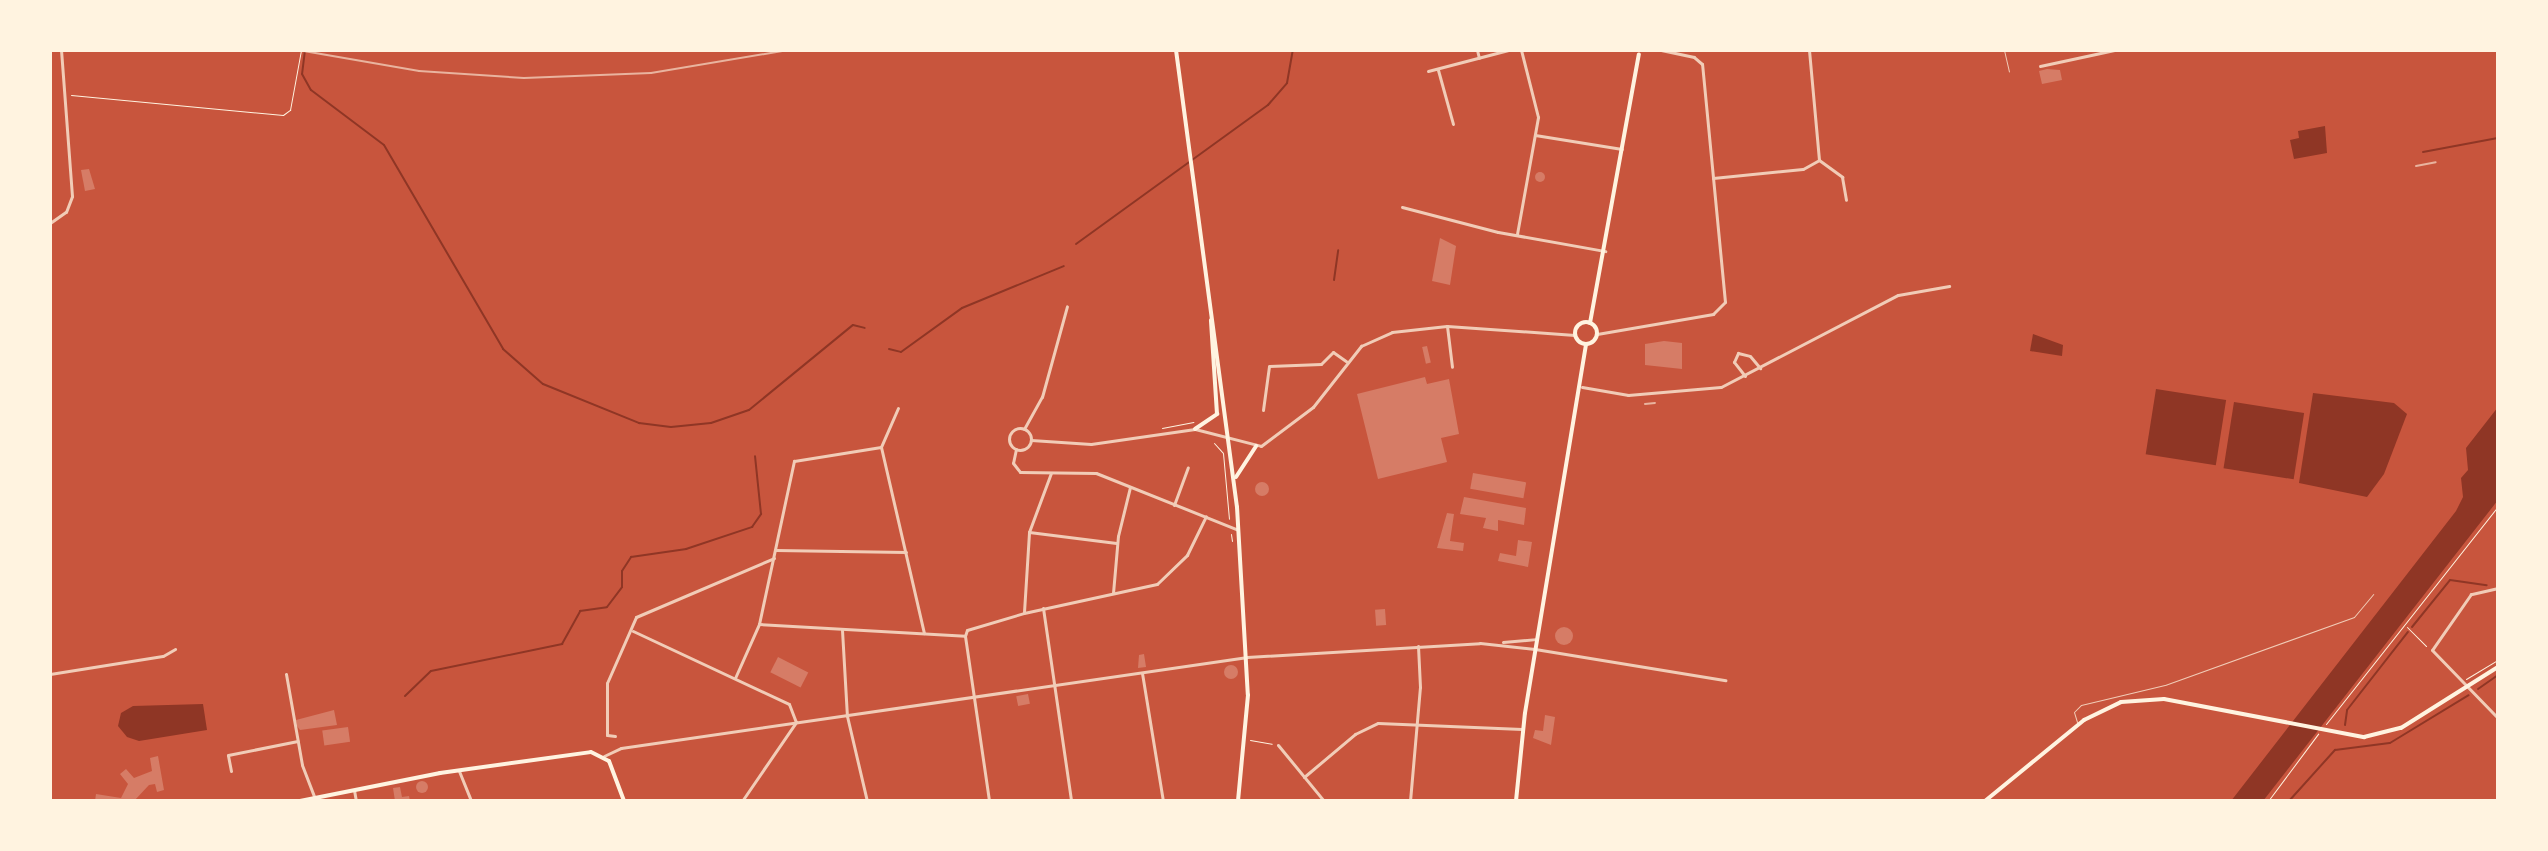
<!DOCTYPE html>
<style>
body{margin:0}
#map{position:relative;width:2548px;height:851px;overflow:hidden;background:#c8553d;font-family:Inter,sans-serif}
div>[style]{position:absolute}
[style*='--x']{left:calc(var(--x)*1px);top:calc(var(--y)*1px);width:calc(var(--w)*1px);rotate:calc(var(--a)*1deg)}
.water>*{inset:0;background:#8f3625;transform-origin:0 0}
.stream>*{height:2px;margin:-1px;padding:0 1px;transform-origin:1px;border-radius:1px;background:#8f3625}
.building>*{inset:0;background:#d67c66;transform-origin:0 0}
.round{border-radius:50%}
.path>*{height:1px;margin:-0.5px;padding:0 0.5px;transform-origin:0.5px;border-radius:0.5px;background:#fff3e0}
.service>*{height:1px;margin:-0.5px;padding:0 0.5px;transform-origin:0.5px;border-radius:0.5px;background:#f1ccb7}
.minor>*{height:3px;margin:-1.5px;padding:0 1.5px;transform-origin:1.5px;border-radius:1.5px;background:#f1ccb7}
.tertiary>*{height:3px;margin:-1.5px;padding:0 1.5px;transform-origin:1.5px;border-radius:1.5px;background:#f1ccb7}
.tertiary>.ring{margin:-1.5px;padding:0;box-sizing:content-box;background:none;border:3px solid #f1ccb7;border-radius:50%}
.secondary>*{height:4px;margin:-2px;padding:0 2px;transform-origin:2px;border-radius:2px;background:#fff3e0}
.secondary>.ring{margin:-2px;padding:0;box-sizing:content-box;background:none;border:4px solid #fff3e0;border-radius:50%}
.primary>*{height:4px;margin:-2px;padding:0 2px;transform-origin:2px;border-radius:2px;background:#fff3e0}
.rail>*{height:2px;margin:-1px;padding:0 1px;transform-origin:1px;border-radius:1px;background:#e9b49f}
span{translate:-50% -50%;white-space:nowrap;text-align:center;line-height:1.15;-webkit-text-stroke:8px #fff3e0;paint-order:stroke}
.frame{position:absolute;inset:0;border:52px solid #fff3e0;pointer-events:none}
</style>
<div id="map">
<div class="water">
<i style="clip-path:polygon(2325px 126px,2327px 153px,2294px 159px,2290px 140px,2299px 138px,2298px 131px)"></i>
<i style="clip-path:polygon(2033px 334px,2063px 345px,2062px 356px,2030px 351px)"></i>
<i style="left:2156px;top:389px;width:71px;height:66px;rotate:9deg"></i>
<i style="clip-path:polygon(2313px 393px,2394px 403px,2407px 414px,2384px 474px,2367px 497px,2299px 483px)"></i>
<i style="left:2234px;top:402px;width:71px;height:67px;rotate:9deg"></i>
<i style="clip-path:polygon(2498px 407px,2498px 500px,2263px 801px,2231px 801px,2456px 511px,2463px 497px,2461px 478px,2468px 470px,2466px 448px)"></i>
<i style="clip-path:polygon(203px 704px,207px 730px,139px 741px,127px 737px,118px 726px,121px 713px,133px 706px)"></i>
</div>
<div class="stream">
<i style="--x:305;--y:50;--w:24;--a:97"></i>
<i style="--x:302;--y:74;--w:18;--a:61"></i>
<i style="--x:311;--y:90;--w:91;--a:37"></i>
<i style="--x:384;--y:145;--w:236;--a:59.7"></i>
<i style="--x:503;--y:349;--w:53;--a:41.2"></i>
<i style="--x:543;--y:384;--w:104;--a:22.1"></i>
<i style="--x:639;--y:423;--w:32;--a:7"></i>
<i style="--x:671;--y:427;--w:40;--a:-5.7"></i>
<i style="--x:711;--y:423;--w:40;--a:-18.9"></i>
<i style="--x:749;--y:410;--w:134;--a:-39.3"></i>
<i style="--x:853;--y:325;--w:12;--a:14"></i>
<i style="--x:2423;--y:152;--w:76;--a:-10.6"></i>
<i style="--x:1076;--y:244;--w:237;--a:-35.9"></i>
<i style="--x:1268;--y:105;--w:29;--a:-49"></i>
<i style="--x:1287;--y:83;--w:34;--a:-80"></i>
<i style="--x:1334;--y:280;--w:30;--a:-82"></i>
<i style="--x:889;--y:349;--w:12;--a:14"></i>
<i style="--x:901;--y:352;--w:75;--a:-35.8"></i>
<i style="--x:962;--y:308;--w:110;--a:-22.4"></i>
<i style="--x:2412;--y:627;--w:60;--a:-51"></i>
<i style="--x:2450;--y:580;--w:37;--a:8"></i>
<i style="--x:2478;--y:689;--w:24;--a:-35"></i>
<i style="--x:405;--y:696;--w:36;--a:-44"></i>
<i style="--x:431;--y:671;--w:134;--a:-11.6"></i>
<i style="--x:562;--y:644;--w:38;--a:-61"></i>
<i style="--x:580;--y:611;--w:27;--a:-8"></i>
<i style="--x:607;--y:607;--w:25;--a:-53"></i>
<i style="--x:622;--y:587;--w:16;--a:-90"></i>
<i style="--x:622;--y:571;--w:17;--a:-57"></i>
<i style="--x:631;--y:557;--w:56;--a:-8.3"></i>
<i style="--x:686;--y:549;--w:70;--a:-18.4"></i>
<i style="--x:752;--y:527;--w:16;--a:-55"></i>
<i style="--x:761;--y:514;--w:58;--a:-95.9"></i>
<i style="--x:2345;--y:725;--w:15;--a:-82"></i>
<i style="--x:2347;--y:710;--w:99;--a:-52"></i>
<i style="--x:2289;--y:801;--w:69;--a:-48"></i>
<i style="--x:2335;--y:750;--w:55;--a:-7.3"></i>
<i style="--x:2390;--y:743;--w:92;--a:-31.3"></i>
</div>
<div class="building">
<i style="clip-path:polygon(2047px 69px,2060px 70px,2062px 80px,2042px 84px,2039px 71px)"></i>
<i style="clip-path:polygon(89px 169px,95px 189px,85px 191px,81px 170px)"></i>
<i class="round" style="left:1535px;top:172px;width:10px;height:10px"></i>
<i style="clip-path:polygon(1440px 238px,1456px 246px,1450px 285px,1432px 281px)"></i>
<i style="clip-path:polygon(1664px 341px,1682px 343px,1682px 369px,1645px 365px,1645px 344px)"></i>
<i style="left:1427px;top:346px;width:17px;height:5px;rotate:77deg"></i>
<i style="clip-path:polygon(1425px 377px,1427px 384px,1449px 379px,1459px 434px,1441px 438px,1447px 462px,1378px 479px,1357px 394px)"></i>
<i style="left:1473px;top:473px;width:54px;height:16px;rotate:10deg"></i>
<i class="round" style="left:1255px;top:482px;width:14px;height:14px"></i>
<i style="clip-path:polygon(1464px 497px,1526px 508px,1524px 525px,1498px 520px,1498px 531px,1483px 528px,1486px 518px,1460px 514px)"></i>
<i style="clip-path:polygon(1447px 513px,1454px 514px,1450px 541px,1464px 543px,1463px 551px,1437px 548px)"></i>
<i style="clip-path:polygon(1518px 540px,1532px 542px,1528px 567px,1498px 561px,1500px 553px,1516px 556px)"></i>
<i style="left:1385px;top:609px;width:16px;height:10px;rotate:86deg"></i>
<i class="round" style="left:1555px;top:627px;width:18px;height:18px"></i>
<i style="clip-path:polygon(1144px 654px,1146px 667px,1138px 668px,1139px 655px)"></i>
<i style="left:778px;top:657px;width:34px;height:17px;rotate:27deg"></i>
<i class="round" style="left:1224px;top:665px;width:14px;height:14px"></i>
<i style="left:1028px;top:694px;width:10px;height:12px;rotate:79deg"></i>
<i style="clip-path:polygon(334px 710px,337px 725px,300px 730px,297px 726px,296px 720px)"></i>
<i style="clip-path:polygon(1545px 715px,1555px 717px,1551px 745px,1533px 738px,1535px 730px,1543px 731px)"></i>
<i style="left:348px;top:727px;width:15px;height:26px;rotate:82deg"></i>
<i style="clip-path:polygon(158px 756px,164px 790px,157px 792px,155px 784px,149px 785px,134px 801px,95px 801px,96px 794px,121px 798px,128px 784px,120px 774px,126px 769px,134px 778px,152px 771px,150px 758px)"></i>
<i class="round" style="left:416px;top:781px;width:12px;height:12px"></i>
<i style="clip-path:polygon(400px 787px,402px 797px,409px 796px,410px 801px,395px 801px,393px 788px)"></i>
</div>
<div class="path">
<i style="--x:71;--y:95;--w:213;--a:5.4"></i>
<i style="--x:283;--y:115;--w:9;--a:-36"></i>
<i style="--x:290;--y:110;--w:61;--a:-79.6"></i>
<i style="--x:1162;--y:428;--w:32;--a:-11"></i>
<i style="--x:1214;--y:443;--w:13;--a:48"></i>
<i style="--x:1223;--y:453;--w:66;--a:84.8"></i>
<i style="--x:1231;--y:534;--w:7;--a:82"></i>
<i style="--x:2407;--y:627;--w:27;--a:45"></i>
<i style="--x:2466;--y:679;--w:37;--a:-31"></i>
<i style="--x:2326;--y:724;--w:278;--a:-51.7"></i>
<i style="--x:1250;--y:740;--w:22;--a:10"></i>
<i style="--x:2268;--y:801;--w:84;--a:-53.3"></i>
</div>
<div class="service">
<i style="--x:2004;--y:50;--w:22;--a:77"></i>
<i style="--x:2077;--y:722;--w:10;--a:-107"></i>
<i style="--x:2074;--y:712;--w:10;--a:-45"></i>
<i style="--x:2081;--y:705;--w:86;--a:-13.4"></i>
<i style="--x:2165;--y:685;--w:201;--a:-19.8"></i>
<i style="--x:2354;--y:617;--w:30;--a:-50"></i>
</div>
<div class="minor">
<i style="--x:1477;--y:50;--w:8;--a:76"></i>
<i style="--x:2040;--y:66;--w:76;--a:-12.2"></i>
<i style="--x:1438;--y:70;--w:56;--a:74.5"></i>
<i style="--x:1428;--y:71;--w:83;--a:-14.7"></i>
<i style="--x:1535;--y:135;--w:88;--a:9.1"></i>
<i style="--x:1819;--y:160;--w:29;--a:36"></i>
<i style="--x:1842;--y:177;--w:23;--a:80"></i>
<i style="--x:1713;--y:178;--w:90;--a:-5.7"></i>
<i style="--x:1803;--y:169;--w:18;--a:-29"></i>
<i style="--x:1819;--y:160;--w:110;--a:-95.2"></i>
<i style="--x:1402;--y:207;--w:99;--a:14.6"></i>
<i style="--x:1498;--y:232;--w:109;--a:10.1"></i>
<i style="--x:1517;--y:234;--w:119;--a:-79.8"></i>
<i style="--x:1538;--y:117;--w:69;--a:-104.2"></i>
<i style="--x:1447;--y:326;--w:41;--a:83"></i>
<i style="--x:1597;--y:334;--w:118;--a:-9.8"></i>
<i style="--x:1713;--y:314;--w:17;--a:-45"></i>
<i style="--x:1725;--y:302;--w:239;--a:-95.5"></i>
<i style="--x:1702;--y:64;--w:11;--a:-139"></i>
<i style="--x:1694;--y:57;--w:35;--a:-168"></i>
<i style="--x:1745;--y:376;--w:18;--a:-128"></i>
<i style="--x:1734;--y:362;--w:10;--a:-66"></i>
<i style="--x:1738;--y:353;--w:12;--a:14"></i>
<i style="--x:1750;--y:356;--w:16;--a:50"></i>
<i style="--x:1582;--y:387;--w:47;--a:9.9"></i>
<i style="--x:1628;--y:395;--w:93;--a:-4.9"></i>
<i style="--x:1721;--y:387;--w:199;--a:-27.5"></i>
<i style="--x:1898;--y:295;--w:52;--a:-10"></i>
<i style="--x:898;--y:408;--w:43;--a:113.6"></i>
<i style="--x:881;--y:447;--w:191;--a:77"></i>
<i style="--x:1263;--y:410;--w:44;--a:-82.2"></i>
<i style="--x:1269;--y:366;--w:52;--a:-2.2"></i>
<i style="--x:1321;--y:364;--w:17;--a:-45"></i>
<i style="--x:1333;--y:352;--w:16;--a:35"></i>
<i style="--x:1024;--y:429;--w:37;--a:-61"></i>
<i style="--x:1042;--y:397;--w:94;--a:-74.6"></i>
<i style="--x:1016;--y:449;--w:14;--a:102"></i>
<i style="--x:1013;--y:463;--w:11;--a:52"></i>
<i style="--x:1020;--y:472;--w:76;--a:0.8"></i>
<i style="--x:1096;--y:473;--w:151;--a:21.8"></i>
<i style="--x:1174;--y:505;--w:40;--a:-69.8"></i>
<i style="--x:1029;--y:532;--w:88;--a:7.2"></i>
<i style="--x:776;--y:550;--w:130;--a:0.9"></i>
<i style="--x:2498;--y:588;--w:28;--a:167"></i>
<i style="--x:2471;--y:594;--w:68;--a:124.9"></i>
<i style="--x:2432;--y:650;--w:95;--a:45.9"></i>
<i style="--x:1113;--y:593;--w:57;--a:-85"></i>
<i style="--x:1118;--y:536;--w:50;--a:-76.2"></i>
<i style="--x:1043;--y:608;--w:195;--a:81.7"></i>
<i style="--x:1024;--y:612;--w:80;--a:-86.4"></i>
<i style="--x:1029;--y:532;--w:63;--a:-69.6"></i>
<i style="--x:759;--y:624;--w:206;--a:3.3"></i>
<i style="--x:965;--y:636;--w:6;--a:-72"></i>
<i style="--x:967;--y:630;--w:59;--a:-16.6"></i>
<i style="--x:1024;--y:613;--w:136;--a:-12.3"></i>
<i style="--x:1157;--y:584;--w:42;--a:-44"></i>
<i style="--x:1187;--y:555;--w:43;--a:-64"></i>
<i style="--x:842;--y:630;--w:86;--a:86.7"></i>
<i style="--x:847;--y:716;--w:87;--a:76.8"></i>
<i style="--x:633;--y:631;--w:172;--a:25.1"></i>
<i style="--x:789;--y:704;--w:19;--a:69"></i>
<i style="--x:965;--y:636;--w:167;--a:81.7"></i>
<i style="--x:1535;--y:649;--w:193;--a:9.3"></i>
<i style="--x:1142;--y:673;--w:130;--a:80.7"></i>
<i style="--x:50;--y:674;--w:114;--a:-9.1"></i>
<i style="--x:163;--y:656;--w:14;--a:-30"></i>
<i style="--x:286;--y:674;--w:92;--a:80"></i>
<i style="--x:302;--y:765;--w:39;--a:69"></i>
<i style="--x:735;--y:678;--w:59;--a:-66"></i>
<i style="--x:759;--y:624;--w:167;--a:-77.9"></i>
<i style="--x:794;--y:461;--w:88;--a:-9.1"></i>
<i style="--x:615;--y:736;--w:8;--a:-173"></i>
<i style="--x:607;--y:735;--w:52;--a:-90"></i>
<i style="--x:607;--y:683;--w:72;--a:-66.3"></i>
<i style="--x:636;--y:617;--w:150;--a:-23.1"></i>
<i style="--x:1278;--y:745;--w:72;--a:50.6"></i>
<i style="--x:604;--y:756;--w:19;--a:-25"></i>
<i style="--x:621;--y:748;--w:633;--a:-8.27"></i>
<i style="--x:231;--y:771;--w:16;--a:-101"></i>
<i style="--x:228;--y:755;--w:71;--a:-11.3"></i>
<i style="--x:459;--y:771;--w:32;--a:68"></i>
<i style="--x:1304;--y:777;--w:67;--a:-40.1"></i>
<i style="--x:1355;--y:734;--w:25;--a:-26"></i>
<i style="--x:1378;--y:723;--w:144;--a:2.4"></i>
<i style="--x:354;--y:790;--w:11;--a:80"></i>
<i style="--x:742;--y:801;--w:96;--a:-55.6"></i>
<i style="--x:1410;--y:801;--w:114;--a:-85"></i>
<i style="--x:1420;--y:687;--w:41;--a:-92.8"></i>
</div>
<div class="tertiary">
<i style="--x:50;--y:223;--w:19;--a:-35"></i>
<i style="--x:66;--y:212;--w:17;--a:-69"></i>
<i style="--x:72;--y:196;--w:146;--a:-94.3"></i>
<i class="ring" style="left:1009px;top:428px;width:19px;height:19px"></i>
<i style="--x:1031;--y:440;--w:60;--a:3.8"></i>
<i style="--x:1091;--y:444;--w:105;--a:-8.2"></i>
<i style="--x:1195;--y:429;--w:68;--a:14.4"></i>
<i style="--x:1261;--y:446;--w:65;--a:-36.9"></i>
<i style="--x:1313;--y:407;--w:78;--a:-51.8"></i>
<i style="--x:1361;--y:346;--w:34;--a:-24"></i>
<i style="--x:1392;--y:332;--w:55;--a:-6.2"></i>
<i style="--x:1447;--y:326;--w:128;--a:4"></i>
<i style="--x:1503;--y:642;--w:33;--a:-5"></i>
<i style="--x:1247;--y:657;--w:233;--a:-3.4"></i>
<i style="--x:1480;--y:643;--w:55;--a:6.2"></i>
</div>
<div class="secondary">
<i style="--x:1632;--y:50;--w:16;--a:0"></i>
<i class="ring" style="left:1575px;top:322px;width:18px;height:18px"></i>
<i style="--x:1590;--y:323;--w:273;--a:-79.7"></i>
<i style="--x:300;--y:801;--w:143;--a:-11.3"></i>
<i style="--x:440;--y:773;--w:152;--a:-7.9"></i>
<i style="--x:591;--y:752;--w:20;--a:27"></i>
<i style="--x:609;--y:761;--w:43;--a:69.4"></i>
<i style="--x:1516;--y:801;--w:88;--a:-84.2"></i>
<i style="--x:1525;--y:713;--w:373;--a:-80.6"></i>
<i style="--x:1985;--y:801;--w:128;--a:-39.3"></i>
<i style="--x:2084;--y:720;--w:41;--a:-25.9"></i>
<i style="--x:2121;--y:702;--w:43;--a:-4"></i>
<i style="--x:2164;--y:699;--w:204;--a:10.8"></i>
<i style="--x:2364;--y:737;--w:38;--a:-14"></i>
<i style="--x:2401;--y:728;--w:115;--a:-32.2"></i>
</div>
<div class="primary">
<i style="--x:1176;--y:50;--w:461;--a:82.4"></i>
<i style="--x:1237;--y:507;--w:188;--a:86.7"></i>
<i style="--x:1248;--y:695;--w:106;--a:95.4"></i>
<i style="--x:1195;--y:429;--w:27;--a:-34"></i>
<i style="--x:1217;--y:414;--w:94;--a:-93.7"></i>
<i style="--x:1236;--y:477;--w:37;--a:-57"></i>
</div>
<div class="rail">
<i style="--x:298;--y:50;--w:123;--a:9.8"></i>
<i style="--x:419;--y:71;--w:105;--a:3.8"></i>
<i style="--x:524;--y:78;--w:127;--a:-2.3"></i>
<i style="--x:651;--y:73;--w:139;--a:-9.5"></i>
<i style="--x:2416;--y:166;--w:20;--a:-11"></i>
<i style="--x:1645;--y:404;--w:10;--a:-6"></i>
</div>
<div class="frame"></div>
</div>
